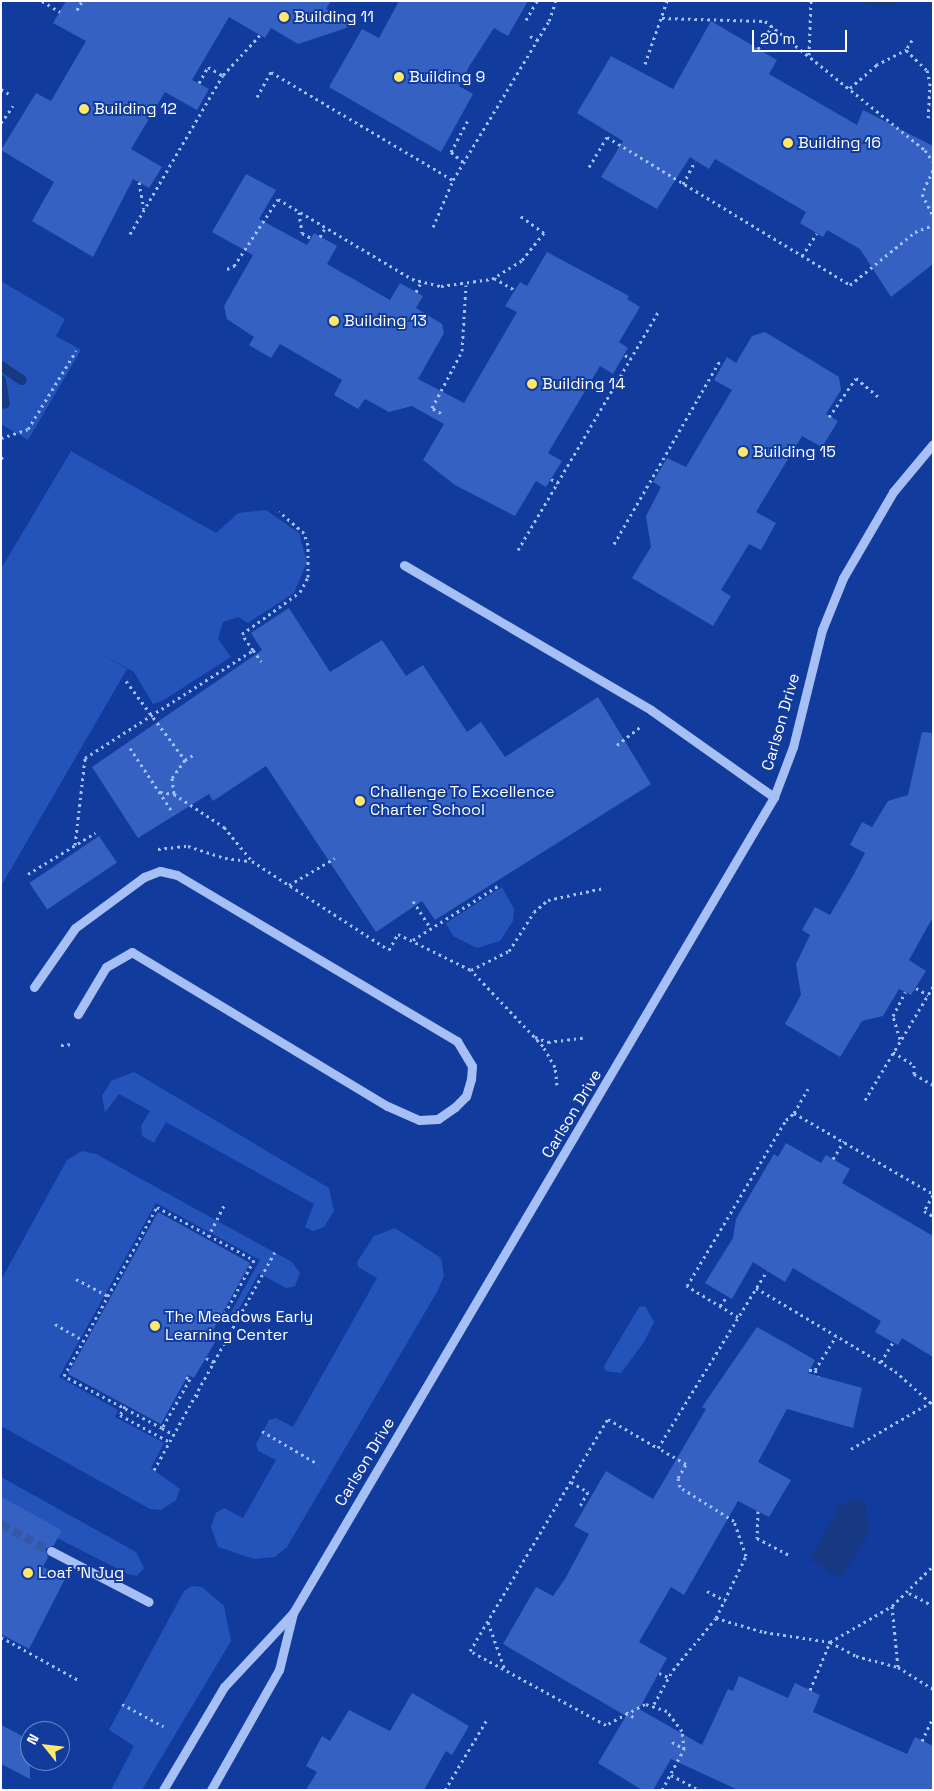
<!DOCTYPE html>
<style>
body{margin:0}
#map{position:relative;width:934px;height:1791px;overflow:hidden;background:#113b9c;font-family:"Space Grotesk",sans-serif}
div>[style]{position:absolute}
[style*='--x']{left:calc(var(--x)*1px);top:calc(var(--y)*1px);width:calc(var(--w)*1px);rotate:calc(var(--a)*1deg)}
.green>*{inset:0;background:#2454ba}
.water>*{inset:0;background:#173882}
.stream>*{height:10px;margin:-5px;padding:0 5px;transform-origin:5px;border-radius:5px;background:#173882}
.building>*{inset:0;background:#3562c2;transform-origin:0 0}
.minor-tunnel>*{height:9px;margin-top:-4.5px;transform-origin:0;background:repeating-linear-gradient(90deg,#3558ab 0 9px,transparent 0 13.5px)}
.path>*{height:3px;margin-top:-1.5px;transform-origin:0;background:repeating-linear-gradient(90deg,#a6bff4 0 2.5px,transparent 0 6.5px)}
.minor>*{height:9px;margin:-4.5px;padding:0 4.5px;transform-origin:4.5px;border-radius:4.5px;background:#a6bff4}
.dots>*{width:14px;height:14px;translate:-50% -50%;box-sizing:border-box;border:2px solid #113b9c;border-radius:50%}
span{translate:-50% -50%;white-space:nowrap;text-align:center;line-height:1.15;-webkit-text-stroke:4px #113b9c;paint-order:stroke}
.poi-label{font-size:16px;color:#fff}
.left{translate:0 -50%;text-align:left}
.street-label{font-size:16px;color:#fff}
.frame{position:absolute;inset:0;border:2px solid #fff;pointer-events:none}
.north{position:absolute;left:20px;top:1721px;width:50px;height:50px;box-sizing:border-box;background:#113b9c;border:1px solid #7089c4;border-radius:50%;rotate:299deg;font-size:14px;font-weight:700;line-height:20px;text-align:center;color:#fff}
.north::after{content:'';display:block;margin:auto;width:18px;height:22px;background:#ffe769;clip-path:polygon(50% 0,100% 100%,50% 72%,0 100%)}
.scale{position:absolute;left:752px;top:30px;width:95px;height:22px;box-sizing:border-box;border:2px solid #fff;border-top:0;padding-left:6px;font-size:15px;line-height:18px;white-space:nowrap;color:#fff;-webkit-text-stroke:4px #113b9c;paint-order:stroke}
</style>
<div id="map">
<div class="green">
<i style="clip-path:polygon(1px 281px,65px 319px,56px 336px,81px 350px,28px 440px,1px 424px)"></i>
<i style="clip-path:polygon(71px 451px,216px 533px,238px 513px,266px 510px,299px 533px,307px 562px,294px 593px,248px 623px,238px 617px,223px 622px,218px 639px,231px 657px,162px 701px,153px 704px,134px 672px,100px 653px,127px 669px,1px 886px,1px 569px)"></i>
<i style="clip-path:polygon(502px 887px,514px 909px,513px 921px,500px 941px,477px 948px,453px 936px,446px 923px)"></i>
<i style="clip-path:polygon(134px 1072px,329px 1188px,334px 1211px,324px 1227px,313px 1231px,305px 1227px,314px 1204px,166px 1122px,154px 1143px,142px 1136px,141px 1126px,150px 1111px,119px 1094px,105px 1113px,102px 1096px,111px 1081px)"></i>
<i style="clip-path:polygon(82px 1151px,96px 1154px,292px 1262px,300px 1273px,295px 1286px,286px 1288px,259px 1273px,235px 1316px,230px 1314px,260px 1260px,156px 1203px,59px 1377px,118px 1410px,115px 1417px,164px 1443px,151px 1468px,180px 1489px,176px 1500px,161px 1510px,150px 1509px,1px 1426px,1px 1280px,67px 1160px)"></i>
<i style="clip-path:polygon(395px 1228px,441px 1258px,444px 1276px,437px 1292px,287px 1547px,275px 1557px,254px 1559px,218px 1547px,211px 1527px,216px 1513px,224px 1508px,243px 1518px,276px 1460px,258px 1451px,256px 1444px,269px 1420px,276px 1418px,293px 1427px,377px 1278px,358px 1267px,357px 1262px,374px 1236px)"></i>
<i style="clip-path:polygon(645px 1306px,654px 1322px,644px 1342px,621px 1373px,605px 1371px,604px 1366px,639px 1307px)"></i>
<i style="clip-path:polygon(1px 1477px,136px 1552px,144px 1568px,137px 1576px,128px 1574px,57px 1538px,62px 1530px,1px 1503px)"></i>
<i style="clip-path:polygon(192px 1586px,202px 1587px,224px 1606px,231px 1641px,142px 1790px,111px 1790px,134px 1746px,109px 1730px,184px 1591px)"></i>
</div>
<div class="water">
<i style="clip-path:polygon(866px 1px,896px 1px,895px 7px,866px 5px)"></i>
<i style="clip-path:polygon(864px 1498px,870px 1531px,841px 1579px,809px 1559px,838px 1511px,837px 1505px)"></i>
</div>
<div class="stream">
<i style="--x:1;--y:366;--w:25;--a:34"></i>
<i style="--x:1;--y:380;--w:24;--a:81"></i>
</div>
<div class="building">
<i style="clip-path:polygon(66px 1px,331px 1px,326px 9px,355px 25px,298px 44px,271px 28px,265px 38px,229px 17px,192px 80px,209px 89px,197px 110px,165px 92px,131px 149px,162px 167px,149px 188px,133px 179px,93px 257px,32px 221px,54px 182px,1px 150px,36px 93px,51px 101px,86px 41px,53px 23px)"></i>
<i style="clip-path:polygon(399px 1px,528px 1px,508px 36px,494px 28px,470px 65px,459px 86px,473px 94px,441px 152px,329px 87px,362px 29px,379px 38px)"></i>
<i style="clip-path:polygon(711px 21px,777px 60px,769px 74px,857px 125px,863px 110px,933px 146px,933px 264px,891px 297px,860px 249px,827px 230px,823px 237px,800px 223px,806px 212px,715px 159px,709px 169px,690px 157px,657px 209px,601px 177px,623px 141px,577px 113px,611px 56px,673px 89px)"></i>
<i style="clip-path:polygon(246px 174px,276px 190px,259px 219px,307px 245px,314px 233px,337px 246px,327px 264px,390px 300px,400px 283px,423px 296px,416px 308px,442px 324px,444px 333px,418px 379px,464px 403px,517px 312px,505px 306px,520px 282px,527px 286px,547px 252px,629px 296px,627px 299px,640px 307px,619px 342px,628px 348px,613px 374px,600px 366px,548px 453px,562px 461px,546px 487px,536px 481px,515px 516px,455px 485px,423px 460px,444px 424px,412px 406px,389px 412px,365px 399px,358px 409px,334px 395px,342px 380px,280px 344px,271px 358px,249px 345px,254px 337px,227px 319px,224px 306px,253px 255px,212px 232px)"></i>
<i style="clip-path:polygon(765px 332px,839px 377px,841px 390px,826px 414px,838px 421px,822px 447px,802px 436px,756px 512px,776px 523px,761px 550px,749px 544px,721px 590px,731px 596px,713px 626px,632px 578px,651px 547px,646px 516px,661px 487px,653px 482px,667px 458px,686px 467px,732px 390px,714px 380px,727px 357px,736px 363px,752px 336px)"></i>
<i style="clip-path:polygon(289px 608px,330px 672px,382px 640px,406px 676px,423px 665px,467px 732px,481px 722px,505px 757px,598px 697px,651px 784px,435px 920px,422px 901px,376px 932px,266px 766px,213px 801px,209px 794px,138px 838px,92px 767px,262px 650px,251px 633px)"></i>
<i style="clip-path:polygon(922px 732px,933px 733px,933px 917px,909px 960px,926px 971px,911px 995px,899px 989px,883px 1016px,862px 1021px,840px 1057px,785px 1024px,801px 995px,796px 964px,810px 935px,802px 930px,815px 907px,830px 915px,854px 874px,865px 853px,850px 845px,862px 822px,872px 827px,888px 801px,908px 795px)"></i>
<i style="left:99px;top:836px;width:32px;height:84px;rotate:56deg"></i>
<i style="clip-path:polygon(786px 1143px,821px 1163px,826px 1155px,850px 1169px,842px 1183px,933px 1236px,933px 1357px,902px 1338px,898px 1345px,875px 1332px,881px 1321px,793px 1268px,785px 1282px,753px 1262px,732px 1299px,705px 1283px,733px 1238px,736px 1219px,774px 1154px,778px 1157px)"></i>
<i style="clip-path:polygon(158px 1212px,250px 1263px,211px 1334px,218px 1337px,194px 1378px,188px 1375px,161px 1424px,68px 1374px)"></i>
<i style="clip-path:polygon(757px 1327px,815px 1360px,808px 1373px,862px 1388px,853px 1428px,787px 1409px,758px 1462px,791px 1480px,769px 1517px,738px 1501px,684px 1595px,671px 1587px,639px 1642px,667px 1658px,639px 1709px,702px 1745px,728px 1689px,733px 1691px,739px 1676px,788px 1698px,795px 1683px,820px 1695px,813px 1712px,907px 1754px,915px 1737px,933px 1746px,933px 1790px,738px 1790px,671px 1759px,653px 1790px,642px 1790px,598px 1763px,626px 1716px,503px 1644px,536px 1587px,553px 1596px,565px 1579px,589px 1534px,574px 1526px,606px 1471px,653px 1499px,706px 1409px,702px 1407px)"></i>
<i style="clip-path:polygon(1px 1497px,62px 1530px,54px 1545px,45px 1549px,48px 1557px,43px 1567px,65px 1579px,29px 1649px,1px 1634px)"></i>
<i style="clip-path:polygon(412px 1693px,469px 1726px,452px 1755px,446px 1751px,424px 1790px,306px 1790px,317px 1772px,306px 1766px,322px 1736px,330px 1741px,349px 1710px,390px 1731px)"></i>
<i style="clip-path:polygon(1px 1725px,30px 1740px,30px 1779px,1px 1764px)"></i>
</div>
<div class="minor-tunnel">
<i style="--x:1;--y:1524;--w:57;--a:28.4"></i>
</div>
<div class="path">
<i style="--x:42;--y:1;--w:21;--a:31"></i>
<i style="--x:77;--y:10;--w:10;--a:-61"></i>
<i style="--x:662;--y:18;--w:103;--a:1.7"></i>
<i style="--x:765;--y:21;--w:206;--a:38.9"></i>
<i style="--x:925;--y:150;--w:14;--a:56"></i>
<i style="--x:526;--y:20;--w:22;--a:-60"></i>
<i style="--x:530;--y:36;--w:9;--a:27"></i>
<i style="--x:912;--y:40;--w:12;--a:121"></i>
<i style="--x:906;--y:50;--w:29;--a:44"></i>
<i style="--x:927;--y:70;--w:13;--a:77"></i>
<i style="--x:930;--y:83;--w:37;--a:93"></i>
<i style="--x:758;--y:49;--w:27;--a:-59"></i>
<i style="--x:809;--y:55;--w:54;--a:-87.9"></i>
<i style="--x:645;--y:64;--w:67;--a:-70.8"></i>
<i style="--x:199;--y:83;--w:18;--a:-61"></i>
<i style="--x:208;--y:67;--w:16;--a:30"></i>
<i style="--x:850;--y:88;--w:35;--a:-41"></i>
<i style="--x:876;--y:65;--w:34;--a:-27"></i>
<i style="--x:1;--y:89;--w:12;--a:31"></i>
<i style="--x:257;--y:97;--w:29;--a:-61"></i>
<i style="--x:271;--y:72;--w:212;--a:30.7"></i>
<i style="--x:1;--y:123;--w:21;--a:-55"></i>
<i style="--x:463;--y:162;--w:16;--a:-140"></i>
<i style="--x:451;--y:152;--w:38;--a:-62"></i>
<i style="--x:589;--y:167;--w:35;--a:-59"></i>
<i style="--x:607;--y:137;--w:285;--a:31.3"></i>
<i style="--x:850;--y:285;--w:84;--a:-39.2"></i>
<i style="--x:915;--y:232;--w:19;--a:-21"></i>
<i style="--x:933;--y:170;--w:26;--a:115"></i>
<i style="--x:922;--y:194;--w:25;--a:63"></i>
<i style="--x:139;--y:182;--w:27;--a:80"></i>
<i style="--x:683;--y:184;--w:26;--a:-62"></i>
<i style="--x:299;--y:212;--w:21;--a:82"></i>
<i style="--x:302;--y:233;--w:10;--a:29"></i>
<i style="--x:433;--y:227;--w:51;--a:-66.9"></i>
<i style="--x:453;--y:180;--w:186;--a:-58.9"></i>
<i style="--x:549;--y:21;--w:21;--a:-71"></i>
<i style="--x:130;--y:234;--w:184;--a:-59.7"></i>
<i style="--x:223;--y:75;--w:54;--a:-47.2"></i>
<i style="--x:320;--y:237;--w:10;--a:-61"></i>
<i style="--x:802;--y:256;--w:27;--a:-57"></i>
<i style="--x:227;--y:269;--w:8;--a:-23"></i>
<i style="--x:234;--y:266;--w:80;--a:-56.7"></i>
<i style="--x:278;--y:199;--w:156;--a:30.8"></i>
<i style="--x:412;--y:279;--w:30;--a:14"></i>
<i style="--x:441;--y:286;--w:51;--a:-7.8"></i>
<i style="--x:492;--y:279;--w:36;--a:-32"></i>
<i style="--x:522;--y:260;--w:35;--a:-51"></i>
<i style="--x:544;--y:233;--w:29;--a:-144"></i>
<i style="--x:494;--y:278;--w:24;--a:30"></i>
<i style="--x:416;--y:292;--w:11;--a:-63"></i>
<i style="--x:625;--y:355;--w:7;--a:34"></i>
<i style="--x:441;--y:413;--w:10;--a:-151"></i>
<i style="--x:432;--y:408;--w:64;--a:-62.2"></i>
<i style="--x:462;--y:351;--w:66;--a:-86.5"></i>
<i style="--x:829;--y:417;--w:47;--a:-55.3"></i>
<i style="--x:856;--y:378;--w:30;--a:40"></i>
<i style="--x:1;--y:438;--w:28;--a:-18"></i>
<i style="--x:28;--y:429;--w:92;--a:-58.4"></i>
<i style="--x:1;--y:457;--w:5;--a:53"></i>
<i style="--x:551;--y:479;--w:8;--a:30"></i>
<i style="--x:614;--y:544;--w:214;--a:-60"></i>
<i style="--x:518;--y:550;--w:277;--a:-59.5"></i>
<i style="--x:253;--y:650;--w:14;--a:54"></i>
<i style="--x:126;--y:681;--w:99;--a:53.2"></i>
<i style="--x:185;--y:760;--w:22;--a:126"></i>
<i style="--x:172;--y:778;--w:16;--a:83"></i>
<i style="--x:174;--y:794;--w:60;--a:33.4"></i>
<i style="--x:224;--y:827;--w:44;--a:50.5"></i>
<i style="--x:252;--y:861;--w:163;--a:33"></i>
<i style="--x:389;--y:950;--w:18;--a:-61"></i>
<i style="--x:398;--y:934;--w:81;--a:26.3"></i>
<i style="--x:617;--y:745;--w:29;--a:-38"></i>
<i style="--x:130;--y:748;--w:78;--a:56.5"></i>
<i style="--x:185;--y:760;--w:9;--a:-32"></i>
<i style="--x:160;--y:792;--w:14;--a:8"></i>
<i style="--x:75;--y:845;--w:88;--a:-83.4"></i>
<i style="--x:85;--y:758;--w:200;--a:-32.7"></i>
<i style="--x:253;--y:650;--w:19;--a:-125"></i>
<i style="--x:242;--y:634;--w:72;--a:-35.9"></i>
<i style="--x:300;--y:592;--w:17;--a:-62"></i>
<i style="--x:308;--y:577;--w:32;--a:-90"></i>
<i style="--x:308;--y:545;--w:13;--a:-108"></i>
<i style="--x:304;--y:533;--w:33;--a:-139"></i>
<i style="--x:158;--y:849;--w:30;--a:-6"></i>
<i style="--x:188;--y:846;--w:39;--a:18"></i>
<i style="--x:225;--y:858;--w:26;--a:7"></i>
<i style="--x:28;--y:874;--w:79;--a:-31.5"></i>
<i style="--x:289;--y:885;--w:53;--a:-30.4"></i>
<i style="--x:413;--y:901;--w:33;--a:57"></i>
<i style="--x:413;--y:940;--w:104;--a:-32.5"></i>
<i style="--x:916;--y:988;--w:14;--a:30"></i>
<i style="--x:535;--y:1037;--w:14;--a:21"></i>
<i style="--x:548;--y:1042;--w:35;--a:-7"></i>
<i style="--x:900;--y:1039;--w:24;--a:-107"></i>
<i style="--x:893;--y:1016;--w:27;--a:-63"></i>
<i style="--x:61;--y:1045;--w:13;--a:-4"></i>
<i style="--x:893;--y:1052;--w:25;--a:32"></i>
<i style="--x:914;--y:1065;--w:9;--a:90"></i>
<i style="--x:914;--y:1074;--w:22;--a:30"></i>
<i style="--x:557;--y:1085;--w:18;--a:-96"></i>
<i style="--x:555;--y:1067;--w:24;--a:-120"></i>
<i style="--x:543;--y:1046;--w:105;--a:-133.5"></i>
<i style="--x:471;--y:970;--w:42;--a:-26.6"></i>
<i style="--x:509;--y:951;--w:46;--a:-57.3"></i>
<i style="--x:534;--y:912;--w:18;--a:-41"></i>
<i style="--x:548;--y:900;--w:57;--a:-12.1"></i>
<i style="--x:865;--y:1100;--w:132;--a:-59"></i>
<i style="--x:794;--y:1113;--w:28;--a:-60"></i>
<i style="--x:833;--y:1159;--w:21;--a:-59"></i>
<i style="--x:933;--y:1195;--w:18;--a:119"></i>
<i style="--x:924;--y:1211;--w:10;--a:29"></i>
<i style="--x:208;--y:1237;--w:37;--a:-63"></i>
<i style="--x:76;--y:1279;--w:36;--a:28"></i>
<i style="--x:756;--y:1288;--w:162;--a:30.8"></i>
<i style="--x:895;--y:1371;--w:51;--a:41.8"></i>
<i style="--x:720;--y:1306;--w:9;--a:-54"></i>
<i style="--x:223;--y:1314;--w:16;--a:27"></i>
<i style="--x:738;--y:1317;--w:60;--a:-148.7"></i>
<i style="--x:687;--y:1286;--w:193;--a:-59.2"></i>
<i style="--x:786;--y:1120;--w:11;--a:-41"></i>
<i style="--x:794;--y:1113;--w:161;--a:30.2"></i>
<i style="--x:55;--y:1324;--w:32;--a:30"></i>
<i style="--x:206;--y:1358;--w:9;--a:27"></i>
<i style="--x:881;--y:1362;--w:23;--a:-59"></i>
<i style="--x:809;--y:1370;--w:6;--a:0"></i>
<i style="--x:815;--y:1370;--w:40;--a:-58"></i>
<i style="--x:815;--y:1370;--w:7;--a:63"></i>
<i style="--x:186;--y:1377;--w:4;--a:27"></i>
<i style="--x:190;--y:1379;--w:56;--a:119.7"></i>
<i style="--x:162;--y:1428;--w:111;--a:-152"></i>
<i style="--x:64;--y:1376;--w:193;--a:-61.2"></i>
<i style="--x:157;--y:1207;--w:111;--a:28.7"></i>
<i style="--x:254;--y:1260;--w:63;--a:118.6"></i>
<i style="--x:196;--y:1395;--w:6;--a:31"></i>
<i style="--x:125;--y:1406;--w:10;--a:119"></i>
<i style="--x:120;--y:1415;--w:57;--a:28.4"></i>
<i style="--x:162;--y:1428;--w:14;--a:30"></i>
<i style="--x:262;--y:1431;--w:65;--a:30.5"></i>
<i style="--x:851;--y:1449;--w:95;--a:-30.3"></i>
<i style="--x:154;--y:1470;--w:249;--a:-61"></i>
<i style="--x:571;--y:1482;--w:20;--a:30"></i>
<i style="--x:588;--y:1492;--w:16;--a:120"></i>
<i style="--x:758;--y:1511;--w:27;--a:92"></i>
<i style="--x:757;--y:1538;--w:36;--a:28"></i>
<i style="--x:707;--y:1591;--w:21;--a:28"></i>
<i style="--x:909;--y:1593;--w:27;--a:28"></i>
<i style="--x:892;--y:1606;--w:61;--a:84.4"></i>
<i style="--x:716;--y:1618;--w:50;--a:16.3"></i>
<i style="--x:764;--y:1632;--w:67;--a:8.6"></i>
<i style="--x:830;--y:1642;--w:72;--a:-30.1"></i>
<i style="--x:892;--y:1606;--w:57;--a:-44.3"></i>
<i style="--x:488;--y:1622;--w:51;--a:70.5"></i>
<i style="--x:1;--y:1637;--w:90;--a:29.1"></i>
<i style="--x:659;--y:1673;--w:10;--a:24"></i>
<i style="--x:810;--y:1690;--w:52;--a:-67.4"></i>
<i style="--x:830;--y:1642;--w:30;--a:28"></i>
<i style="--x:856;--y:1656;--w:43;--a:14.7"></i>
<i style="--x:898;--y:1667;--w:41;--a:32.2"></i>
<i style="--x:122;--y:1704;--w:47;--a:28.2"></i>
<i style="--x:654;--y:1704;--w:39;--a:-61"></i>
<i style="--x:673;--y:1670;--w:67;--a:-50.4"></i>
<i style="--x:716;--y:1618;--w:69;--a:-64.2"></i>
<i style="--x:746;--y:1556;--w:37;--a:-109"></i>
<i style="--x:734;--y:1521;--w:64;--a:-147.8"></i>
<i style="--x:680;--y:1487;--w:9;--a:-103"></i>
<i style="--x:678;--y:1478;--w:16;--a:-60"></i>
<i style="--x:686;--y:1464;--w:32;--a:-150"></i>
<i style="--x:626;--y:1712;--w:11;--a:34"></i>
<i style="--x:922;--y:1741;--w:26;--a:-65"></i>
<i style="--x:672;--y:1742;--w:13;--a:29"></i>
<i style="--x:671;--y:1775;--w:32;--a:28"></i>
<i style="--x:445;--y:1790;--w:84;--a:-59.2"></i>
<i style="--x:662;--y:1790;--w:47;--a:-61.8"></i>
<i style="--x:684;--y:1749;--w:18;--a:-96"></i>
<i style="--x:682;--y:1731;--w:25;--a:-127"></i>
<i style="--x:667;--y:1711;--w:23;--a:-162"></i>
<i style="--x:645;--y:1704;--w:44;--a:151.7"></i>
<i style="--x:606;--y:1725;--w:155;--a:-151.4"></i>
<i style="--x:470;--y:1651;--w:270;--a:-59.3"></i>
<i style="--x:608;--y:1419;--w:58;--a:30.1"></i>
<i style="--x:658;--y:1448;--w:208;--a:-58.4"></i>
</div>
<div class="minor">
<i style="--x:404;--y:565;--w:286;--a:30.4"></i>
<i style="--x:651;--y:710;--w:151;--a:35.3"></i>
<i style="--x:34;--y:987;--w:72;--a:-55.2"></i>
<i style="--x:75;--y:928;--w:86;--a:-36.5"></i>
<i style="--x:144;--y:877;--w:17;--a:-21"></i>
<i style="--x:160;--y:871;--w:17;--a:13"></i>
<i style="--x:177;--y:875;--w:326;--a:30.7"></i>
<i style="--x:457;--y:1041;--w:29;--a:59"></i>
<i style="--x:472;--y:1066;--w:13;--a:94"></i>
<i style="--x:471;--y:1079;--w:18;--a:106"></i>
<i style="--x:466;--y:1096;--w:16;--a:135"></i>
<i style="--x:455;--y:1107;--w:21;--a:145"></i>
<i style="--x:438;--y:1119;--w:19;--a:177"></i>
<i style="--x:419;--y:1120;--w:35;--a:-156"></i>
<i style="--x:387;--y:1106;--w:298;--a:-148.9"></i>
<i style="--x:132;--y:952;--w:30;--a:150"></i>
<i style="--x:106;--y:967;--w:55;--a:120.8"></i>
<i style="--x:51;--y:1551;--w:110;--a:27.5"></i>
<i style="--x:163;--y:1790;--w:120;--a:-59.4"></i>
<i style="--x:224;--y:1687;--w:100;--a:-47"></i>
<i style="--x:211;--y:1790;--w:138;--a:-60.5"></i>
<i style="--x:279;--y:1670;--w:59;--a:-76.2"></i>
<i style="--x:293;--y:1613;--w:947;--a:-59.48"></i>
<i style="--x:774;--y:797;--w:53;--a:-69.2"></i>
<i style="--x:793;--y:747;--w:121;--a:-76.1"></i>
<i style="--x:822;--y:630;--w:56;--a:-68"></i>
<i style="--x:843;--y:578;--w:99;--a:-59.8"></i>
<i style="--x:893;--y:492;--w:62;--a:-50.2"></i>
</div>
<div class="dots">
<i style="left:284px;top:17px;background:#ffe769"></i>
<i style="left:399px;top:77px;background:#ffe769"></i>
<i style="left:84px;top:109px;background:#ffe769"></i>
<i style="left:788px;top:143px;background:#ffe769"></i>
<i style="left:334px;top:321px;background:#ffe769"></i>
<i style="left:532px;top:384px;background:#ffe769"></i>
<i style="left:743px;top:452px;background:#ffe769"></i>
<i style="left:360px;top:801px;background:#ffe769"></i>
<i style="left:155px;top:1326px;background:#ffe769"></i>
<i style="left:28px;top:1573px;background:#ffe769"></i>
</div>
<div class="poi-label">
<span class="left" style="left:294px;top:17px">Building 11</span>
<span class="left" style="left:409px;top:77px">Building 9</span>
<span class="left" style="left:94px;top:109px">Building 12</span>
<span class="left" style="left:798px;top:143px">Building 16</span>
<span class="left" style="left:344px;top:321px">Building 13</span>
<span class="left" style="left:542px;top:384px">Building 14</span>
<span class="left" style="left:753px;top:452px">Building 15</span>
<span class="left" style="left:370px;top:801px">Challenge To Excellence<br>Charter School</span>
<span class="left" style="left:165px;top:1326px">The Meadows Early<br>Learning Center</span>
<span class="left" style="left:38px;top:1573px">Loaf 'N Jug</span>
</div>
<div class="street-label">
<span style="left:781px;top:722px;rotate:-74deg">Carlson Drive</span>
<span style="left:572px;top:1114px;rotate:-59deg">Carlson Drive</span>
<span style="left:365px;top:1462px;rotate:-59deg">Carlson Drive</span>
</div>
<div class="frame"></div>
<div class="north">N</div>
<div class="scale">20 m</div>
</div>
